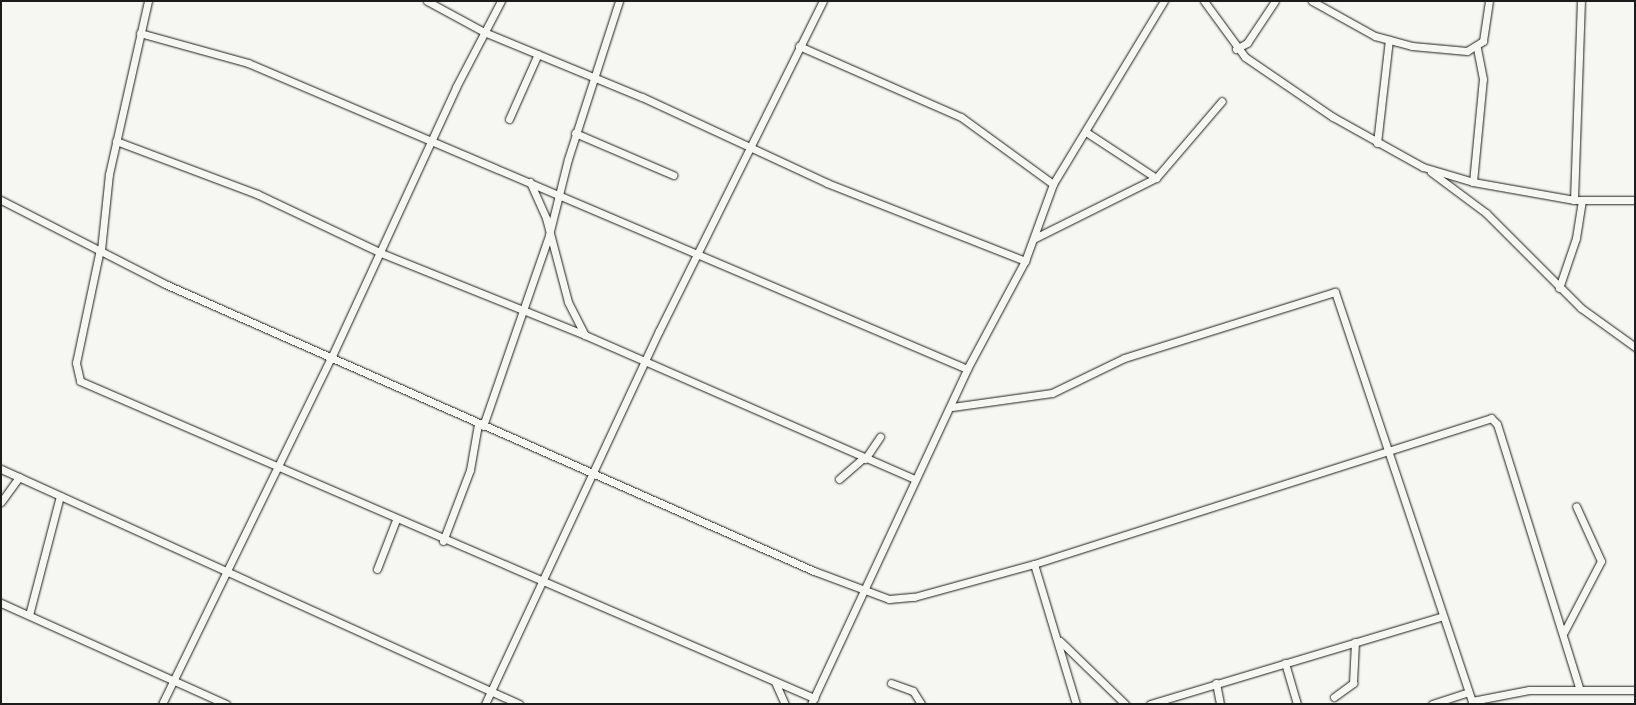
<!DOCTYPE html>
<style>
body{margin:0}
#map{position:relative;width:1636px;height:705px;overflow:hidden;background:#f6f6f2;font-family:Pangolin,sans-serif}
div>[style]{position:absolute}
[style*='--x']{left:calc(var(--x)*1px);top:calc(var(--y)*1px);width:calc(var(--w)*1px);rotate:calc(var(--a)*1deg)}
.roads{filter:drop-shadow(0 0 1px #1c1c1c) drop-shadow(0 0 1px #1c1c1c)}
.minor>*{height:7px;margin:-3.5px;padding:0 3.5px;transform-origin:3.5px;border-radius:3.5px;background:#f6f6f2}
span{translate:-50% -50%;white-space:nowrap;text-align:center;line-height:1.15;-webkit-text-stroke:4.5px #f6f6f2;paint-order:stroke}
.frame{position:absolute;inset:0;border:2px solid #1c1c1c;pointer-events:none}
</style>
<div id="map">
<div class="roads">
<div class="minor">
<i style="--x:427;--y:1;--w:65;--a:28.5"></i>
<i style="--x:484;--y:32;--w:171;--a:22.4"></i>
<i style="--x:642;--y:97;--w:204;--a:24.9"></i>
<i style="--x:827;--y:183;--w:213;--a:21.5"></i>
<i style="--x:1204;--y:1;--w:69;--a:53.8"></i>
<i style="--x:1245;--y:57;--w:107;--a:34.3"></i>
<i style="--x:1333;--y:117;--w:103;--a:29.1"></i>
<i style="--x:1423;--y:167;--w:52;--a:16.7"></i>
<i style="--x:1473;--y:182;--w:103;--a:10.1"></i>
<i style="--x:1574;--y:200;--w:61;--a:0"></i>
<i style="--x:1312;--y:1;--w:72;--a:29.1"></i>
<i style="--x:1375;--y:36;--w:38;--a:15"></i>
<i style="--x:1412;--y:46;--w:55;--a:5.2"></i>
<i style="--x:1467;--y:51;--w:19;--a:-32"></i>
<i style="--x:1483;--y:41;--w:40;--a:-81.5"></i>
<i style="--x:140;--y:33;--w:112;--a:15.5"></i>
<i style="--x:248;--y:63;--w:781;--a:23.05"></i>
<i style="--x:799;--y:46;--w:177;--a:23.7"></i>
<i style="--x:961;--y:117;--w:114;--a:36.1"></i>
<i style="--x:1236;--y:49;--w:13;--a:-29"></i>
<i style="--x:1247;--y:43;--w:50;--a:-56.3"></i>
<i style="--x:509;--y:119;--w:71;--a:-66"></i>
<i style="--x:1086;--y:132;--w:84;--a:33.3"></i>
<i style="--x:575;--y:133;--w:107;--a:23.2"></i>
<i style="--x:116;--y:141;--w:151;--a:20.6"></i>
<i style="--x:257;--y:194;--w:137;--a:25.4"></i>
<i style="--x:381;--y:253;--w:220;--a:21.9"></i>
<i style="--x:585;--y:335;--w:360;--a:23.6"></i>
<i style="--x:1377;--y:143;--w:104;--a:-83.4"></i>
<i style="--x:1431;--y:172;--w:69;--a:36.7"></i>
<i style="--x:1486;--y:213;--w:134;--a:45"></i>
<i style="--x:1581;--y:308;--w:67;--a:35.8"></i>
<i style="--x:530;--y:182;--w:39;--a:66"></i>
<i style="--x:546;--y:218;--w:87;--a:75.3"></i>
<i style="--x:568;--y:302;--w:37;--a:63"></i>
<i style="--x:1473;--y:182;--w:103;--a:-84.5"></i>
<i style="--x:1483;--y:79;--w:32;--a:-101"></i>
<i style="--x:1;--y:200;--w:184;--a:27.1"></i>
<i style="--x:165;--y:284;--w:710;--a:23.86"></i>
<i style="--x:814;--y:571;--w:80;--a:20.5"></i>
<i style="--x:889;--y:599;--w:25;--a:-5"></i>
<i style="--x:914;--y:597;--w:124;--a:-15.4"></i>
<i style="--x:1034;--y:564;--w:480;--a:-17.7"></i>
<i style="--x:1491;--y:418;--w:8;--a:45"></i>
<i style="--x:1497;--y:424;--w:276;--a:72.7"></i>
<i style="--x:1574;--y:200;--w:199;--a:-88"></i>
<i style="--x:1035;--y:238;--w:135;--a:-26.4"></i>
<i style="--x:1156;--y:178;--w:101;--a:-49.4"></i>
<i style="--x:100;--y:249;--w:116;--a:101.9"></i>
<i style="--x:76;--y:363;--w:18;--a:77"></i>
<i style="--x:80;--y:381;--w:800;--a:23.36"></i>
<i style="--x:101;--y:250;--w:76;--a:-84"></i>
<i style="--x:109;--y:174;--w:177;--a:-77.3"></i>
<i style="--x:1559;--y:288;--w:53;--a:-71.2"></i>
<i style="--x:1576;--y:238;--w:37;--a:-81"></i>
<i style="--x:952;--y:407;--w:101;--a:-8"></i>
<i style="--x:1052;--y:393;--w:80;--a:-25.9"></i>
<i style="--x:1124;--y:358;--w:221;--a:-17.4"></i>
<i style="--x:1335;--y:292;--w:434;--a:71.5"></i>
<i style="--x:483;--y:426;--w:202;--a:-70.9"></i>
<i style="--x:549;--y:235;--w:78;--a:-76"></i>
<i style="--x:568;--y:159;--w:166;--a:-72.1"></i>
<i style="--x:865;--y:459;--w:27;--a:-56"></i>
<i style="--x:1;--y:469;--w:569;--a:24.4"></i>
<i style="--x:839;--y:479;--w:32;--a:-41"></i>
<i style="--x:1;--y:502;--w:31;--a:-54"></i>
<i style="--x:443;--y:541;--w:76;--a:-69.2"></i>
<i style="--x:470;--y:470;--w:47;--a:-80.1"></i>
<i style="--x:1034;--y:564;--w:146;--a:73.3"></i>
<i style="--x:377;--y:569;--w:53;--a:-68.8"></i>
<i style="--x:1;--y:603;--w:247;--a:24.2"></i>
<i style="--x:29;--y:615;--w:123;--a:-75.4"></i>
<i style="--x:1564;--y:632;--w:80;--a:-62.5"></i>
<i style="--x:1601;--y:561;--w:60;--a:-114.4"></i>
<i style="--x:1060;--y:641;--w:91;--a:44.1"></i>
<i style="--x:1285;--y:663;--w:43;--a:73.7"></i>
<i style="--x:775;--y:682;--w:24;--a:66"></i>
<i style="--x:891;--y:683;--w:23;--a:20"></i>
<i style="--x:913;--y:691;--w:15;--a:58"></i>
<i style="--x:1216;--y:683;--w:21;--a:79"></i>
<i style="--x:1334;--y:697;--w:24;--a:-36"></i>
<i style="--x:1353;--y:683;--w:41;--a:-87.2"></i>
<i style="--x:1472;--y:701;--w:58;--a:-10.9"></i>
<i style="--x:1529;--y:690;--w:106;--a:0"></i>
<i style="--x:162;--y:704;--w:385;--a:-64"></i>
<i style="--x:331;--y:358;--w:298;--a:-65.2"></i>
<i style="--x:456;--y:87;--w:97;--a:-62.4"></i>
<i style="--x:485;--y:704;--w:412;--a:-65"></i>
<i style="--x:659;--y:331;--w:369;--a:-63.6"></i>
<i style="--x:811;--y:704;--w:370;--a:-65"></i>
<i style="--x:967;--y:369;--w:123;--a:-61.8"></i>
<i style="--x:1025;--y:261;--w:82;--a:-70"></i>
<i style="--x:1053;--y:184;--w:214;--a:-58.8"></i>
<i style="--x:1150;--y:704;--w:306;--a:-16.7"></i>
<i style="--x:1432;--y:704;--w:38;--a:-18"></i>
</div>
</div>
<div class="frame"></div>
</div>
